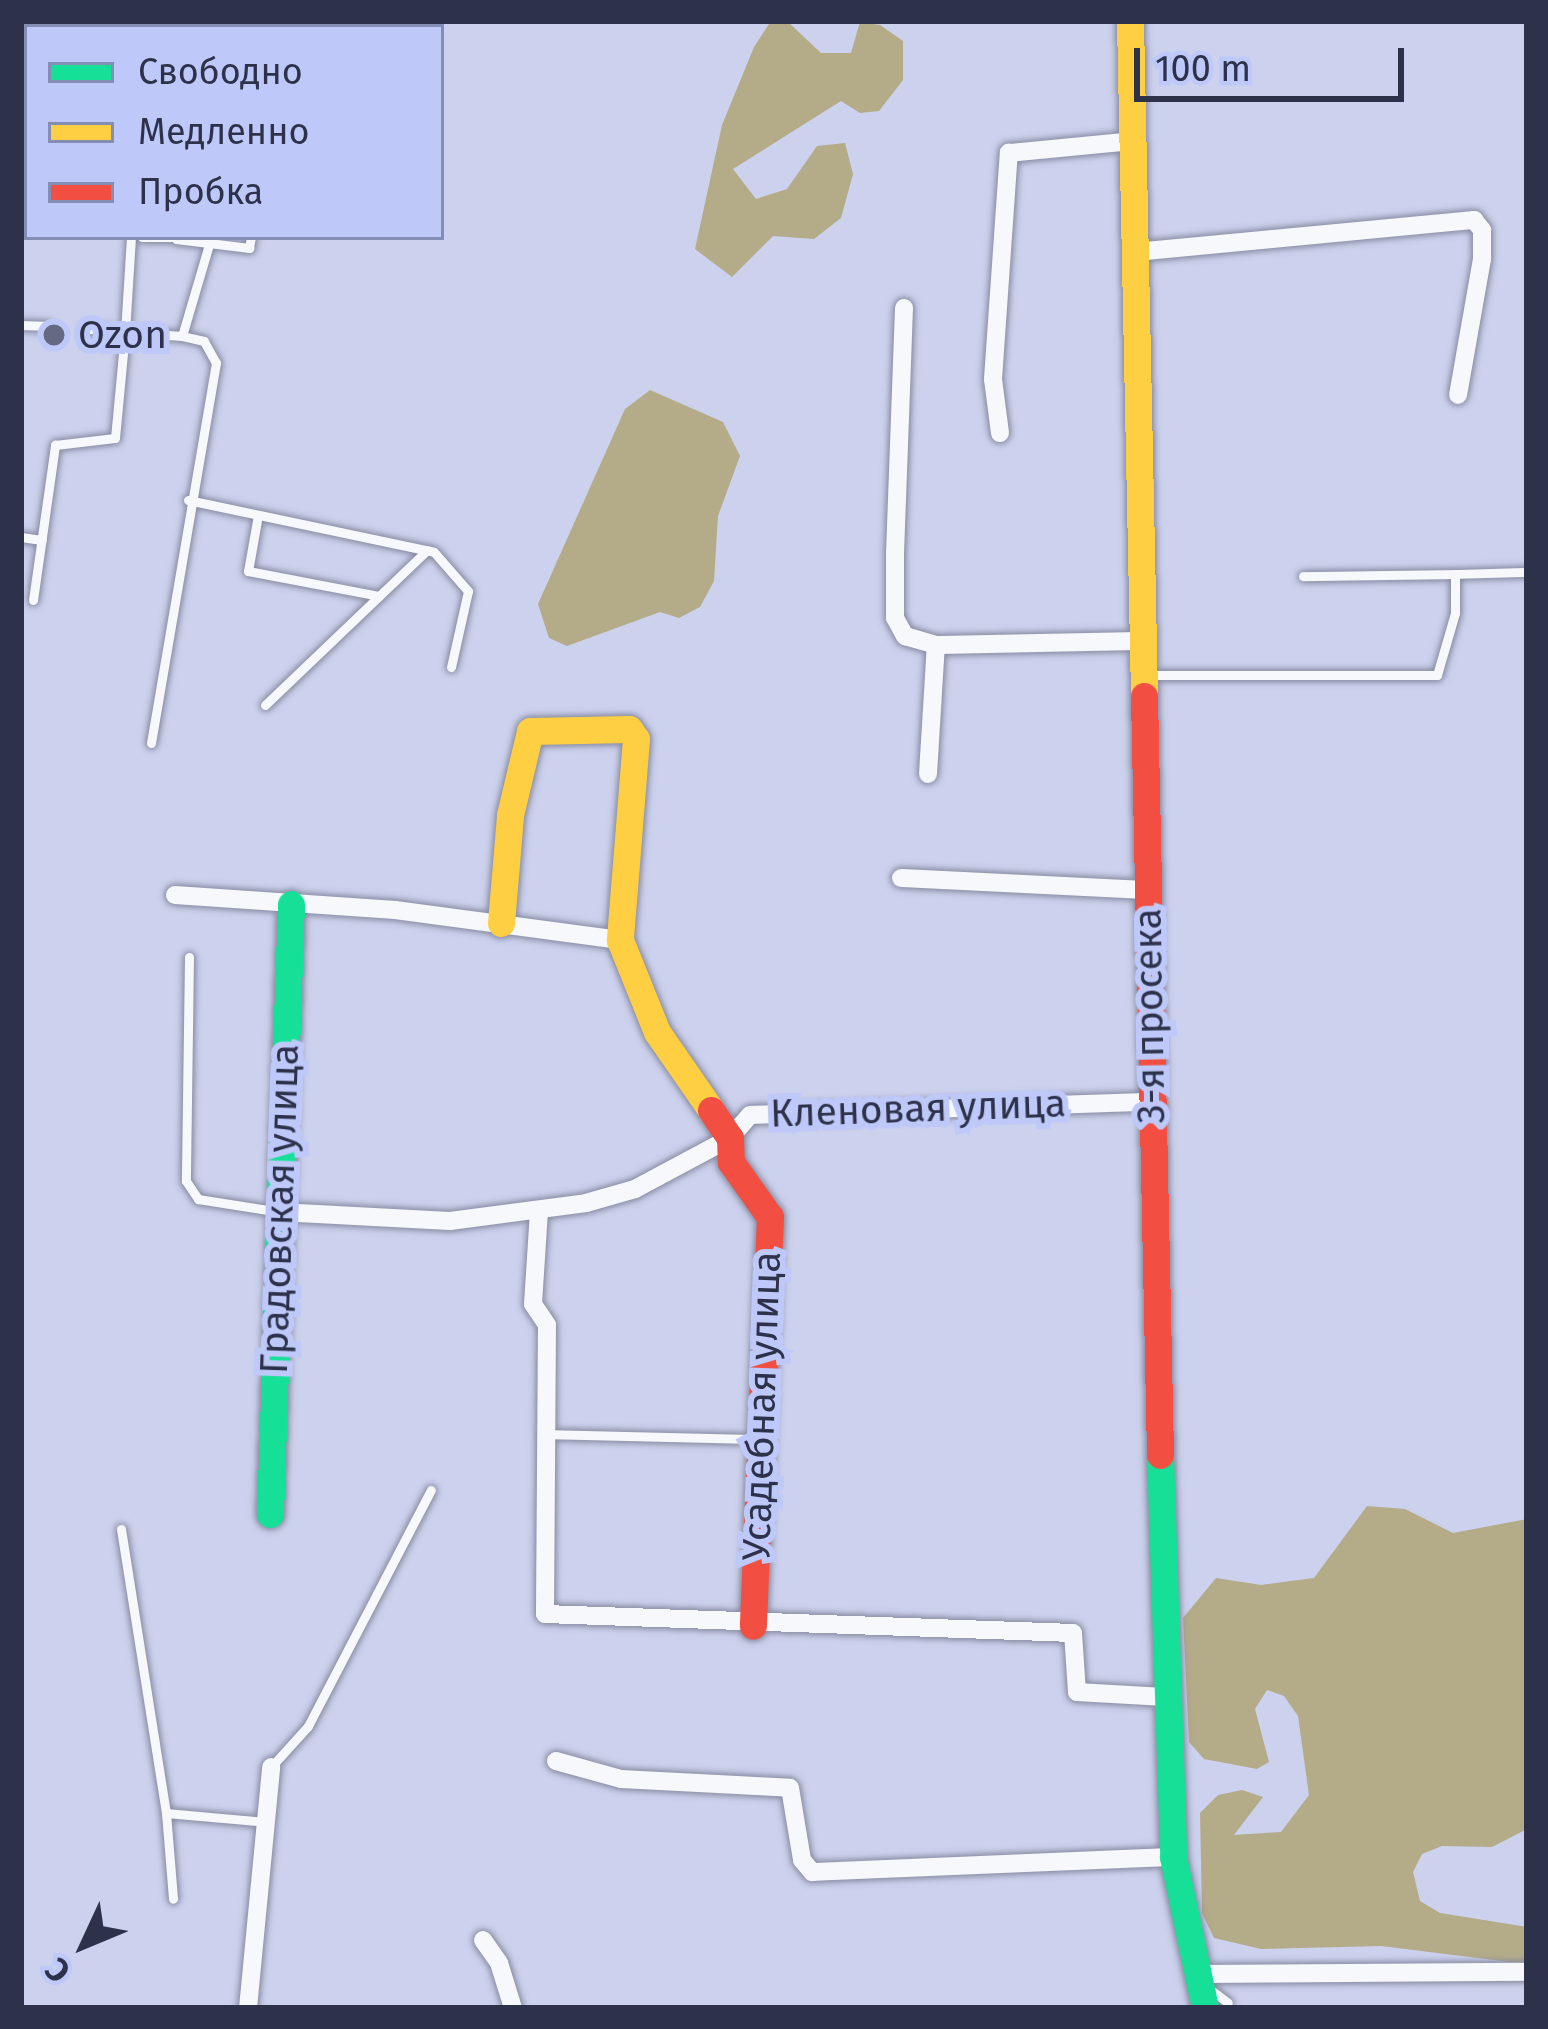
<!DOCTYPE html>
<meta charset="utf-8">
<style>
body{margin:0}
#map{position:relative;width:1548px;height:2029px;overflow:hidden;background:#ccd1ed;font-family:"Fira Sans",sans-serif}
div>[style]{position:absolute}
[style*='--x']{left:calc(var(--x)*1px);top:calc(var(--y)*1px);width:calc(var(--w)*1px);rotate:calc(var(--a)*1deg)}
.forest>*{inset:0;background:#b4ab88}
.roads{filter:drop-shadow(0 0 3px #878ba1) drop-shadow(0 0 3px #878ba1)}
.lane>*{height:9px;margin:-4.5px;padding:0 4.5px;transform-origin:4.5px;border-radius:4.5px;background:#f7f8fc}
.street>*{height:18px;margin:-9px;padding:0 9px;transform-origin:9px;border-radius:9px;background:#f7f8fc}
.fast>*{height:27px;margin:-13.5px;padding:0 13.5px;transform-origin:13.5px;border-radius:13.5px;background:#16e098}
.slow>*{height:27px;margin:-13.5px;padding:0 13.5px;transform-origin:13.5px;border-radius:13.5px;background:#ffcf43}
.jam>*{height:27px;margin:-13.5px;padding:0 13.5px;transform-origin:13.5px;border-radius:13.5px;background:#f24e42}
.dots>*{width:33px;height:33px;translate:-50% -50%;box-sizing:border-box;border:6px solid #bec9fa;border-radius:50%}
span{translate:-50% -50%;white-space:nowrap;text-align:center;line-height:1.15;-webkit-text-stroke:12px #bec9fa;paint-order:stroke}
.poi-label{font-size:39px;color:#2d324a}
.left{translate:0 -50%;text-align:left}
.street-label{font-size:39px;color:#2d324a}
.frame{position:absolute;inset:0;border:24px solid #2d324a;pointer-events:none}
.legend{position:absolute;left:24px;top:24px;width:420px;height:216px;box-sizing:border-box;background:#bec9fa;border:3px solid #848db4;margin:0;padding:15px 21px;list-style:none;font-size:36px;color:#2d324a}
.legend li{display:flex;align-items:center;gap:24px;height:60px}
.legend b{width:60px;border:3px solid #848db4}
.north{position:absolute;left:24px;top:1885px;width:120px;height:120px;-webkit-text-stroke:9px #bec9fa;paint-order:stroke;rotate:226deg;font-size:33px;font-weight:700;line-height:48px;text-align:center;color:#2d324a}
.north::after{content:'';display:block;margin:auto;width:42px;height:54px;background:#2d324a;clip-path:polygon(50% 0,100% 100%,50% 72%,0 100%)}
.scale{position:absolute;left:1134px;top:48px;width:270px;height:54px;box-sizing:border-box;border:6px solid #2d324a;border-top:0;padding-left:15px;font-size:36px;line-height:42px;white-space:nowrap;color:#2d324a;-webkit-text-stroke:9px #bec9fa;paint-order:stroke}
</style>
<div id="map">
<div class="forest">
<i style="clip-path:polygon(787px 21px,821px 53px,851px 53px,860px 22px,880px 25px,903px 41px,903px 80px,879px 111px,860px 113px,841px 101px,733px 169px,756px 199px,787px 189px,817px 146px,845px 143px,853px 174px,841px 218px,814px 239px,773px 236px,732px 277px,695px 249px,722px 125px,754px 47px,769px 24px)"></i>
<i style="clip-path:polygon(650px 390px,723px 422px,740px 456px,718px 516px,714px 581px,700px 607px,679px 618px,660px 612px,567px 646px,549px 638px,538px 604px,625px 409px)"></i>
<i style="clip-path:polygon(1367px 1506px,1405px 1509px,1453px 1533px,1527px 1519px,1527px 1829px,1492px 1847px,1442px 1846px,1422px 1854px,1413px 1872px,1420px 1901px,1440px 1913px,1527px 1927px,1527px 1964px,1381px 1946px,1261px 1949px,1214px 1938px,1202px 1913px,1200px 1813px,1218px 1795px,1242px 1790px,1263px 1797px,1234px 1835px,1281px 1832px,1309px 1795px,1298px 1716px,1284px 1696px,1267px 1690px,1255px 1709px,1269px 1762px,1257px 1769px,1204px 1759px,1189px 1742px,1183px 1618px,1216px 1578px,1261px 1585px,1314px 1578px)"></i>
</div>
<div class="roads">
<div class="lane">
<i style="--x:266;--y:21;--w:6;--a:90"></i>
<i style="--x:230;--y:27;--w:6;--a:-81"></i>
<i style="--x:131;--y:237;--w:95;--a:93.6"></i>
<i style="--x:125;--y:332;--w:57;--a:4"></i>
<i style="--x:182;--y:336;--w:96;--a:-73.6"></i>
<i style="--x:142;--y:237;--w:34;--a:0"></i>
<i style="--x:176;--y:239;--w:74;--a:7"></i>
<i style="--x:249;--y:248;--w:11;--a:-80"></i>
<i style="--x:21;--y:325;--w:28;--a:2"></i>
<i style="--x:188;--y:500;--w:251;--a:11.9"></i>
<i style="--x:434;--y:552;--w:52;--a:48.9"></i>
<i style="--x:468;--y:591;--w:78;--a:102.6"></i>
<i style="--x:258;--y:515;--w:57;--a:100.1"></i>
<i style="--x:248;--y:571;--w:133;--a:10.8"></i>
<i style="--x:21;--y:537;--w:21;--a:8"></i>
<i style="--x:1455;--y:574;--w:72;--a:-1.6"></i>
<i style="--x:33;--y:600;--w:157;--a:-81.9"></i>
<i style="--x:55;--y:445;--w:60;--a:-6.7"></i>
<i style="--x:115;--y:438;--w:106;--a:-84.6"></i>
<i style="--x:125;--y:332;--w:38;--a:-175"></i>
<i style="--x:1148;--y:675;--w:289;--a:0"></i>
<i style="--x:1437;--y:675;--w:65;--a:-73.8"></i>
<i style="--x:1455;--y:613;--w:39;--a:-90"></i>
<i style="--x:1455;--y:574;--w:152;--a:179.2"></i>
<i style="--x:265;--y:705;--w:224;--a:-43.7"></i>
<i style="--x:151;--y:743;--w:386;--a:-80.3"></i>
<i style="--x:216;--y:363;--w:25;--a:-119"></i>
<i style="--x:204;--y:341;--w:23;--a:-167"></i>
<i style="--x:189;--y:957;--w:224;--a:90.8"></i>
<i style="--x:186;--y:1181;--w:22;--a:56"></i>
<i style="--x:198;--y:1199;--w:77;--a:9"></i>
<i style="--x:547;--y:1434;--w:211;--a:1.4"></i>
<i style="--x:121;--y:1529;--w:288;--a:81"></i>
<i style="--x:166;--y:1813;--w:100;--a:5.1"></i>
<i style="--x:271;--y:1767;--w:55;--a:-47.9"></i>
<i style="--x:308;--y:1726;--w:266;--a:-62.5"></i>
<i style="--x:166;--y:1813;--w:86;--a:85.3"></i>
<i style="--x:1207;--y:1987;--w:26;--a:37"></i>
</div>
<div class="street">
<i style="--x:1135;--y:252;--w:341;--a:-5.4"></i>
<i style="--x:1474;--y:220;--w:13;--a:51"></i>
<i style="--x:1482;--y:230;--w:29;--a:90"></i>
<i style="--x:1482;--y:259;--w:138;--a:100"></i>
<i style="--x:904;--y:308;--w:246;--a:92.1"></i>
<i style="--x:895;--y:554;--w:64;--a:90"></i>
<i style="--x:895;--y:618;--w:21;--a:61"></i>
<i style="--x:905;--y:636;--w:32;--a:16"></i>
<i style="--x:936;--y:645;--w:206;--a:-1.1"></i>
<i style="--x:1000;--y:433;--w:54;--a:-97.4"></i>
<i style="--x:993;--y:379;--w:227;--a:-86"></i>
<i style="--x:1009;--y:153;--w:125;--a:-5.5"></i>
<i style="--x:928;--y:774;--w:129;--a:-86.5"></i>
<i style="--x:901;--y:878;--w:246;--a:2.8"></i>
<i style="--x:175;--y:895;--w:221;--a:3.9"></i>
<i style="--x:395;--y:910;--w:227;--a:7.6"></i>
<i style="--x:539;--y:1211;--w:93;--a:93.7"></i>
<i style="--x:533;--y:1304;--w:25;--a:56"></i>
<i style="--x:547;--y:1325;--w:289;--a:90.4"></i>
<i style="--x:545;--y:1614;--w:528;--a:2.06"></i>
<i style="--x:1073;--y:1633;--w:59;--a:86.1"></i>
<i style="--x:1077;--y:1692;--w:88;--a:3.3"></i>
<i style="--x:279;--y:1212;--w:171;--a:3"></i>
<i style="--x:450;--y:1221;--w:137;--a:-7.5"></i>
<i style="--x:586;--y:1203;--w:51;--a:-15.9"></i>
<i style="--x:635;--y:1189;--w:108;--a:-28.2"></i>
<i style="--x:730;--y:1138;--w:30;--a:-49"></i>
<i style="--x:750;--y:1115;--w:402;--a:-1.9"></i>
<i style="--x:556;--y:1761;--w:67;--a:15.5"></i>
<i style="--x:621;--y:1779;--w:169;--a:3"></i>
<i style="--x:790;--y:1788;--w:73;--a:80.5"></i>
<i style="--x:802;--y:1860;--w:16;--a:50"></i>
<i style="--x:812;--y:1872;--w:361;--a:-2.4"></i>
<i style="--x:483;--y:1940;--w:28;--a:55"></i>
<i style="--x:499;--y:1963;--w:47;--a:72.7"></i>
<i style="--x:1200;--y:1974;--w:327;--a:-0.4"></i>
<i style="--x:248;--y:2008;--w:242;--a:-84.5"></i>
</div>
<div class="fast">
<i style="--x:1160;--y:1455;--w:402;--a:88.1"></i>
<i style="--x:1173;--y:1857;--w:154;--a:78"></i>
<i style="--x:270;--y:1514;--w:610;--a:-88.03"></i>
</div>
<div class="slow">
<i style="--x:1130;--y:21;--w:675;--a:88.81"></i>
<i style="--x:501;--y:923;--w:108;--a:-85.2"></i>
<i style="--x:510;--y:815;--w:86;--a:-76.6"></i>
<i style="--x:530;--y:731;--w:99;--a:-1.2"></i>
<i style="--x:629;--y:729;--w:12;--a:55"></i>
<i style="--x:636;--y:739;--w:202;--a:94.6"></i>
<i style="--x:620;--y:940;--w:99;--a:68.1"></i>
<i style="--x:657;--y:1032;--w:95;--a:55.3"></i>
</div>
<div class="jam">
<i style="--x:1144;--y:696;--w:759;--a:88.79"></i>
<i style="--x:711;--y:1110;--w:34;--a:56"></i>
<i style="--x:730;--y:1138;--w:24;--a:88"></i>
<i style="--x:731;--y:1162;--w:67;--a:54.7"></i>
<i style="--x:770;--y:1217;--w:409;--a:92.4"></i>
</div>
</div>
<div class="dots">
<i style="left:54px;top:335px;background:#656a83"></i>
</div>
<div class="poi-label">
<span class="left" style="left:78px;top:335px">Ozon</span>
</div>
<div class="street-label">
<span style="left:1150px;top:1016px;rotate:-91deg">3-я просека</span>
<span style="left:918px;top:1109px;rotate:-2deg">Кленовая улица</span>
<span style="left:280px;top:1209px;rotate:-88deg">Градовская улица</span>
<span style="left:762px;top:1406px;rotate:-88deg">Усадебная улица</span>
</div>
<div class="frame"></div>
<ul class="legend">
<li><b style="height:15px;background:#16e098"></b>Свободно</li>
<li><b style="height:15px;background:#ffcf43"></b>Медленно</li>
<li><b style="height:15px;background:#f24e42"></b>Пробка</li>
</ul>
<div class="north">С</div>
<div class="scale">100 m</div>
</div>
